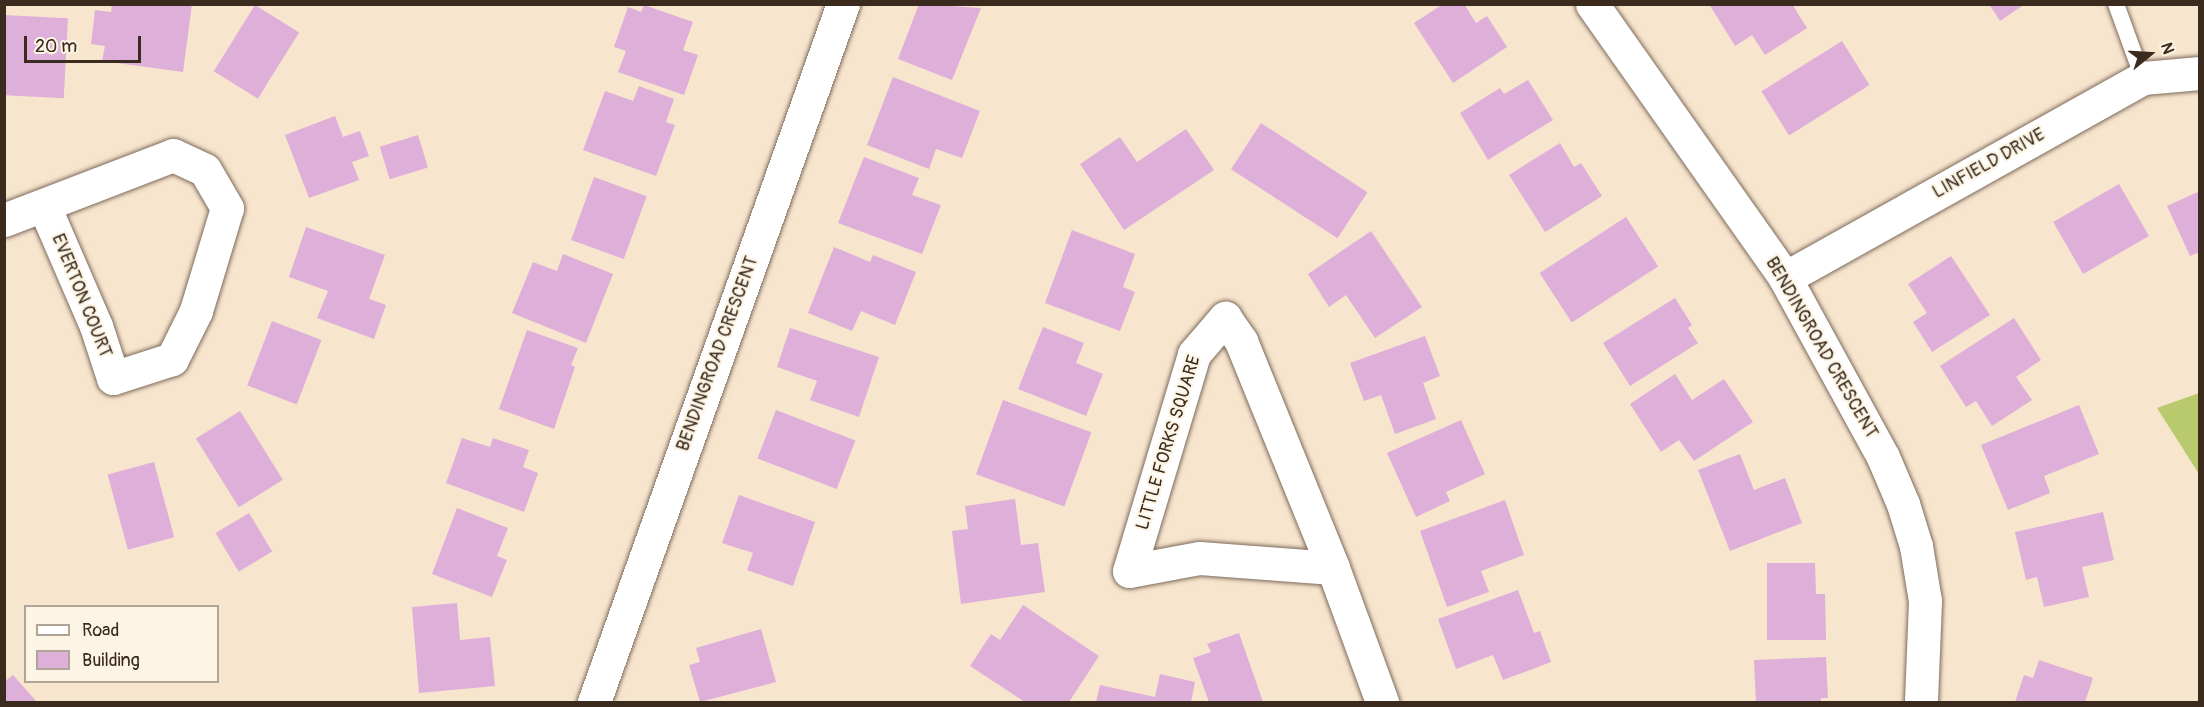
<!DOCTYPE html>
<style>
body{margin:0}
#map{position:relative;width:2204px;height:707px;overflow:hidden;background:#f8e5ce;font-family:Pangolin,sans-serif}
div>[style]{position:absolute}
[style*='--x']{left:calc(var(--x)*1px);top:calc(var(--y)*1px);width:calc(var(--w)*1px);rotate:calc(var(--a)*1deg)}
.green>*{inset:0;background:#b8ca6d}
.building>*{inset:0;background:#deafd9;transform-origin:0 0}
.roads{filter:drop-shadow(0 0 2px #7d6b5c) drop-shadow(0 0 2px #7d6b5c)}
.lane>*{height:16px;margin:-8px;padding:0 8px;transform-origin:8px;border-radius:8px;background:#fff}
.street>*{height:33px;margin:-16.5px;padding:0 16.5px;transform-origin:16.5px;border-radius:16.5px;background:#fff}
span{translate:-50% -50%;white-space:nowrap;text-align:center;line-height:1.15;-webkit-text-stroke:4.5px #fcf5e5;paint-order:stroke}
.street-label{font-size:18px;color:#3b2a1e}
.frame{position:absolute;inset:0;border:6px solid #3b2a1e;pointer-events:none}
.legend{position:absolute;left:24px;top:605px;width:195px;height:78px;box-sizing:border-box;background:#fcf5e5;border:2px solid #afa495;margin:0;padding:8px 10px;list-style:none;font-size:18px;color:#3b2a1e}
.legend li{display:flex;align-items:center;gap:12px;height:30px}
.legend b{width:30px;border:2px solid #afa495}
.north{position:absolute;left:2120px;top:24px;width:60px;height:60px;-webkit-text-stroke:4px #fcf5e5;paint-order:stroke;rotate:72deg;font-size:16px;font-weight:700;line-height:24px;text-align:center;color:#3b2a1e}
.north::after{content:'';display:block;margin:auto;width:21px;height:27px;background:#3b2a1e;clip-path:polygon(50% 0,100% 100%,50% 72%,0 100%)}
.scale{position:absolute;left:24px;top:36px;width:117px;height:27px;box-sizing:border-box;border:3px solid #3b2a1e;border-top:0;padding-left:8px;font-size:18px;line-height:21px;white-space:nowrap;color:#3b2a1e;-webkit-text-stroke:4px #fcf5e5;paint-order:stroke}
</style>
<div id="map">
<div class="green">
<i style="clip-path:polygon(2199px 393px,2200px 393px,2199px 474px,2157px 408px)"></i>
</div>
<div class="building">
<i style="clip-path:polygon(112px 4px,192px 4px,183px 72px,102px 61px,105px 46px,91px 44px,95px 10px,111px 12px)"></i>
<i style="clip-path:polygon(919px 4px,981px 8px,952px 80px,898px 59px)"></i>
<i style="clip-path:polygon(1443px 4px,1464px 4px,1476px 23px,1487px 16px,1507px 47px,1453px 83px,1414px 23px)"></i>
<i style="clip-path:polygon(1709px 4px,1792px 4px,1807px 28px,1765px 55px,1752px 35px,1735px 46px)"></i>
<i style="clip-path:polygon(1989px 4px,2025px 4px,2000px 21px)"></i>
<i style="left:255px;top:5px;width:52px;height:78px;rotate:32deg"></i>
<i style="clip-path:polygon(644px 5px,693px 22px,683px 50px,698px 55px,684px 95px,618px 72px,626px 51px,614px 47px,628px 7px,641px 12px)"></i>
<i style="left:4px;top:15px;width:64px;height:80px;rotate:3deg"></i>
<i style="left:1842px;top:41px;width:52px;height:95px;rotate:58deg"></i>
<i style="clip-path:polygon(893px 77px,980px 111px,962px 158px,936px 149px,929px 169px,867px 145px)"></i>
<i style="clip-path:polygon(1528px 80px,1553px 120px,1488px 160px,1460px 113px,1500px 88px,1504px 94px)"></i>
<i style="clip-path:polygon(639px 86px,674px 99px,666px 122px,675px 125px,656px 176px,583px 150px,605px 91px,633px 101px)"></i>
<i style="clip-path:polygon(335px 116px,343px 137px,360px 131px,369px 156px,352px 162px,359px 180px,309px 198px,285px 135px)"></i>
<i style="left:1261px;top:123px;width:127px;height:55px;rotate:33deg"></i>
<i style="clip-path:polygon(1186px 129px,1214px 170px,1124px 230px,1080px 164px,1120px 137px,1137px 162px)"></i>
<i style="left:418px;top:135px;width:34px;height:40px;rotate:73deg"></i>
<i style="clip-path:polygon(1560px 143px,1574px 167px,1581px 163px,1602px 196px,1545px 232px,1509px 175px)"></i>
<i style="clip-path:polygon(864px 157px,919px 178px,912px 195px,941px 205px,922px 254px,838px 223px)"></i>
<i style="left:594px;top:177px;width:56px;height:67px;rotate:20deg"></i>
<i style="left:2119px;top:184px;width:60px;height:76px;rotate:60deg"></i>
<i style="clip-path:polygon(2200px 191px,2200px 252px,2190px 256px,2167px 206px)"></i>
<i style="left:1626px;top:217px;width:59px;height:103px;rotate:57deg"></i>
<i style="clip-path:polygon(306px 227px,385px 255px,369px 299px,386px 305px,374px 339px,317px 318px,328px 291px,289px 277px)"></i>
<i style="clip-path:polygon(1072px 230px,1135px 254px,1123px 287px,1135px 292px,1120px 331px,1045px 303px)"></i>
<i style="clip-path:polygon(1371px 231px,1422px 307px,1375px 338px,1346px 295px,1329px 307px,1308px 274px)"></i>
<i style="clip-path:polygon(834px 247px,870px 262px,873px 255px,916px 272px,895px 325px,861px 311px,852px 331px,808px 313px)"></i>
<i style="clip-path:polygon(563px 254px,613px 274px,586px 343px,512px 313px,533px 262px,557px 271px)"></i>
<i style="clip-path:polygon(1951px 256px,1990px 315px,1932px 352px,1913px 322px,1927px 313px,1908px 284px)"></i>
<i style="clip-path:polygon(1675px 298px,1692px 325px,1688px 328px,1698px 343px,1630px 386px,1603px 343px)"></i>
<i style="clip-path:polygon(2014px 318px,2041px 360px,2016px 377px,2032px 400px,1992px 426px,1976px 401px,1966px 407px,1940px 366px)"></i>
<i style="left:272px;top:321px;width:53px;height:69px;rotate:21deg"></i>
<i style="clip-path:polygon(1043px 327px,1084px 343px,1076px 363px,1103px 374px,1086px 416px,1018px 389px)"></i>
<i style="clip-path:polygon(790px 328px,879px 357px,859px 417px,810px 400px,817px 381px,777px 367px)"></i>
<i style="clip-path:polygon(527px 330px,578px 348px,571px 365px,575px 367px,554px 429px,499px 409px)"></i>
<i style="clip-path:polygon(1425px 336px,1440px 376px,1423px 383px,1436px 419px,1395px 434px,1381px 395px,1364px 401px,1350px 363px)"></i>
<i style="clip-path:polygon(1675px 374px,1692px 400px,1724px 379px,1753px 422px,1694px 461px,1679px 440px,1661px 452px,1630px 404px)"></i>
<i style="left:1003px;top:400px;width:94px;height:79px;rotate:20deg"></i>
<i style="clip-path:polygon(2079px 405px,2099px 454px,2044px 476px,2050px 493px,2008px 510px,1981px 445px)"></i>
<i style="left:776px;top:410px;width:85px;height:52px;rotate:21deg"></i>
<i style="left:240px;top:411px;width:81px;height:52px;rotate:58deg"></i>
<i style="clip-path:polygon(1461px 420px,1485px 474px,1446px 492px,1450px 501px,1416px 517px,1387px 453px)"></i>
<i style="clip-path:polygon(462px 438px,490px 447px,493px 438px,529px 450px,523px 467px,538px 473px,524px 512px,446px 483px)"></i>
<i style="clip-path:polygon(1740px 454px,1754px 490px,1785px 478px,1802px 523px,1730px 551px,1698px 470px)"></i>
<i style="left:154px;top:462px;width:78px;height:48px;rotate:75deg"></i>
<i style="clip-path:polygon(739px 495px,815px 522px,793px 586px,747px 570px,753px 553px,722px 543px)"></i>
<i style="clip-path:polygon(1015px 499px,1021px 545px,1038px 543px,1045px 592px,961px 604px,952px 531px,968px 529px,965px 506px)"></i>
<i style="clip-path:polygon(1505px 500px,1524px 555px,1481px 571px,1489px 592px,1447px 607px,1420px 531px)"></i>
<i style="clip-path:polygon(457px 508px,508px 528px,497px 556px,507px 560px,492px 597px,432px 574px)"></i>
<i style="clip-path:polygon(2103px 512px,2114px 560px,2082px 567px,2089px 597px,2044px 607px,2037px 577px,2026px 580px,2015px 532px)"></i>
<i style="left:249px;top:513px;width:45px;height:39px;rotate:59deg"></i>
<i style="clip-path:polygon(1767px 563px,1815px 563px,1816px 594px,1825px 594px,1826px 640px,1767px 640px)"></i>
<i style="clip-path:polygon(1518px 590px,1534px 633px,1540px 631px,1551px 662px,1503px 680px,1493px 655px,1456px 669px,1438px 619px)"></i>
<i style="clip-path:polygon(457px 603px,460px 640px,490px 637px,495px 686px,419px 693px,412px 607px)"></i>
<i style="clip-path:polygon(1023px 605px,1099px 656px,1069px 702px,1025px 702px,970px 666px,991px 634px,1000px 640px)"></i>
<i style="clip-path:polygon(761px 629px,776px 682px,700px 702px,689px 665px,700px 662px,696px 648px)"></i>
<i style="clip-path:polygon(1239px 633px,1263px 702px,1209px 702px,1193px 658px,1211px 652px,1207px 644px)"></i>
<i style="clip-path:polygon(1826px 657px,1828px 698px,1821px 698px,1821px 702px,1756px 702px,1754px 660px)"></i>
<i style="clip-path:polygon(2039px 660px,2093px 678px,2085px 702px,2015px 702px,2024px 675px,2033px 678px)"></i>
<i style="clip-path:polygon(1160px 674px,1195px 682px,1191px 702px,1096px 702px,1100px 685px,1155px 697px)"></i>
<i style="clip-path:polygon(13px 675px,37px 702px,4px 702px,4px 682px)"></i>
</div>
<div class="roads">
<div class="lane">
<i style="--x:2116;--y:4;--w:79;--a:70"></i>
</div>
<div class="street">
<i style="--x:1592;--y:4;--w:335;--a:54.8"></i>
<i style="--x:1785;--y:278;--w:204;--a:61.3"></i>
<i style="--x:1883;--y:457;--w:51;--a:66.9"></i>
<i style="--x:1903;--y:504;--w:44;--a:72.8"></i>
<i style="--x:1916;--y:546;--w:56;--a:80.7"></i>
<i style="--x:1925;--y:601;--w:101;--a:92.3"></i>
<i style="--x:4;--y:220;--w:181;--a:-21"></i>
<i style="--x:173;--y:155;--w:35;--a:25"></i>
<i style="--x:205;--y:170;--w:44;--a:59.9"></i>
<i style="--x:227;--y:208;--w:108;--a:106.8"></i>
<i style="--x:196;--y:311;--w:54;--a:116.6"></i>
<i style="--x:172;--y:359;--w:62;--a:162.1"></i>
<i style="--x:113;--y:378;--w:55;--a:-108.1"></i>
<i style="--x:96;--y:326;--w:131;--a:-113.4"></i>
<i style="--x:1785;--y:278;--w:410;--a:-29.2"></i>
<i style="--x:2143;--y:78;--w:57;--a:-5"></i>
<i style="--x:1333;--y:568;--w:134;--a:-175.7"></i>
<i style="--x:1199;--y:558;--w:71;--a:169.5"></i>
<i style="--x:1129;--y:571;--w:227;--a:-73.3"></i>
<i style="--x:1194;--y:354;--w:48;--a:-49.3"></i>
<i style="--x:1225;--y:318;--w:28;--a:55"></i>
<i style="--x:1241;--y:341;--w:245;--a:67.9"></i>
<i style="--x:1333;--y:568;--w:143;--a:69.9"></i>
<i style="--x:594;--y:702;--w:741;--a:-70.37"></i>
</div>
</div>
<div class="street-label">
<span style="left:1989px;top:164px;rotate:-29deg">LINFIELD DRIVE</span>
<span style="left:81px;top:296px;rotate:68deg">EVERTON COURT</span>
<span style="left:1821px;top:348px;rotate:60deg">BENDINGROAD CRESCENT</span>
<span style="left:718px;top:354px;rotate:-70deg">BENDINGROAD CRESCENT</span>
<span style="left:1169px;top:443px;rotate:-73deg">LITTLE FORKS SQUARE</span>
</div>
<div class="frame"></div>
<ul class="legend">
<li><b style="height:8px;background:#fff"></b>Road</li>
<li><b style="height:16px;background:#deafd9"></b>Building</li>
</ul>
<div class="north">N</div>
<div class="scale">20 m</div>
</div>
